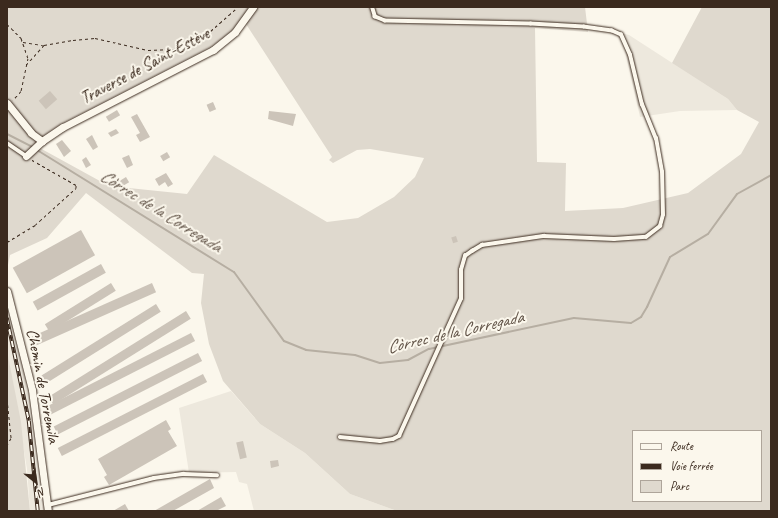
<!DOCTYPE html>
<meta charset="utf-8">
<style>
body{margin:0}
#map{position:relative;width:778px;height:518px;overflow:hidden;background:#fbf7ec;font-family:Caveat,sans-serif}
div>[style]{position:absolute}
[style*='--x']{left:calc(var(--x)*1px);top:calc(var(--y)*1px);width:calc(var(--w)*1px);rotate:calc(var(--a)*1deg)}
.built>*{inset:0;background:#ede8dd}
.green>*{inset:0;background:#dfd9ce}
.stream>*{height:2px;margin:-1px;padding:0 1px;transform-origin:1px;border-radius:1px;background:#b6aea2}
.building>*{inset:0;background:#ccc4b9;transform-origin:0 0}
.path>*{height:1px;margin-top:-0.5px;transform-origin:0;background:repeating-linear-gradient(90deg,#3b2a1e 0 3px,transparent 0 6px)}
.roads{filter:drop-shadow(0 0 1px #3b2a1e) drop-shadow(0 0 1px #3b2a1e)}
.service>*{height:3.5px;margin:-1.75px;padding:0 1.75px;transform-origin:1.75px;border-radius:1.75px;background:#fbf7ec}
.minor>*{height:7px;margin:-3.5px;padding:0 3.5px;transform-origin:3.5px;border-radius:3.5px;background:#fbf7ec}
.rail>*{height:3.5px;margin-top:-1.75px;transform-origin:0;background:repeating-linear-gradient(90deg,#fbf7ec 0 6px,#3b2a1e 0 12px);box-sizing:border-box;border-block:1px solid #3b2a1e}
span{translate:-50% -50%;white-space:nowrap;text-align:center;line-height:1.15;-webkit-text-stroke:4px #fbf7ec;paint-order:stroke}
.street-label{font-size:17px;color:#3b2a1e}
.water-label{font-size:18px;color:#605246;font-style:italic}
.frame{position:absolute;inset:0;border:8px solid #3b2a1e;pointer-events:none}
.legend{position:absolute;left:632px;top:430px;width:130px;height:72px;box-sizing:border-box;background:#fbf7ec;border:1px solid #aea59a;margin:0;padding:5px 7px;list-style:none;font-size:12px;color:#3b2a1e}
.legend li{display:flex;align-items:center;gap:8px;height:20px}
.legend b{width:20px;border:1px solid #aea59a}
.north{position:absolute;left:16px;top:462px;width:40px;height:40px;-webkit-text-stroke:3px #fbf7ec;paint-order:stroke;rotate:150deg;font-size:11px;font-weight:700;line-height:16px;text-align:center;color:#3b2a1e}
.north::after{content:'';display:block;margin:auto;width:14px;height:18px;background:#3b2a1e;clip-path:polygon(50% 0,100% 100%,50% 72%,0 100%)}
</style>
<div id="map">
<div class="built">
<i style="clip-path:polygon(621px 33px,629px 35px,728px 99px,737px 110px,680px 111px,640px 117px)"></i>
<i style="clip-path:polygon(7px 303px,25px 378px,42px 511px,30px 511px,27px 469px,7px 351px)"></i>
<i style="clip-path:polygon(231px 391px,260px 424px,305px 453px,350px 494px,397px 511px,254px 511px,247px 484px,239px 482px,236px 472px,189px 473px,179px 408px)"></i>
</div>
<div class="green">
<i style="clip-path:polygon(evenodd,7px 7px,250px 7px,233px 30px,211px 47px,61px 124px,40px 138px,38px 147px,109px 186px,187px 194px,214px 155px,327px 222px,358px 218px,394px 197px,415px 177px,424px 158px,370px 149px,357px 150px,333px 163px,329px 160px,332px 157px,246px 24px,256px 7px,585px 7px,588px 32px,535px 28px,537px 162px,566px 163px,565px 211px,623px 208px,688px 193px,741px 154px,759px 122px,737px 110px,728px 99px,672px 63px,702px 7px,771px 7px,771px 511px,397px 511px,350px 494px,305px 453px,260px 424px,223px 381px,209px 344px,201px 303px,204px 274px,192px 273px,86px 193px,47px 238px,10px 255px,7px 270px,7px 7px,633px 431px,761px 431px,761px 501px,633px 501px,633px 431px)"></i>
<i style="clip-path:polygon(7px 351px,21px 422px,30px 511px,7px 511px)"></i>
</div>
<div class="stream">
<i style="--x:7;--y:134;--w:29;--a:27"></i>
<i style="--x:37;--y:150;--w:232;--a:31.8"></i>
<i style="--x:234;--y:272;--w:85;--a:54.1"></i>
<i style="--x:284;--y:341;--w:24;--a:22"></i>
<i style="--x:306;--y:350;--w:49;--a:5.8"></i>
<i style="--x:355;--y:355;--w:26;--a:18"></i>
<i style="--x:380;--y:363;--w:28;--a:-6"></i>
<i style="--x:408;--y:360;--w:24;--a:-28"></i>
<i style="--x:429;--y:349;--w:148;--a:-12.1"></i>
<i style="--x:574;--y:318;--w:57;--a:5"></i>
<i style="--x:631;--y:323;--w:12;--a:-31"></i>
<i style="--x:641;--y:317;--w:12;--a:-59"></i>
<i style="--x:647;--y:307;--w:55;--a:-65.3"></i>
<i style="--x:670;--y:257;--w:44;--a:-31.2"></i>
<i style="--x:708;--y:234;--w:49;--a:-54.1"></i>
<i style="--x:737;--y:194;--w:39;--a:-29"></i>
</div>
<div class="building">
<i style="left:50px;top:91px;width:11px;height:15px;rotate:49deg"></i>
<i style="left:213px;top:102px;width:8px;height:7px;rotate:67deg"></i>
<i style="left:117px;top:110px;width:6px;height:13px;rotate:59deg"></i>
<i style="clip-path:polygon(269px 111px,296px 114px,293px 126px,268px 119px)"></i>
<i style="clip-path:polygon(137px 114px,150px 137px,140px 142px,136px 135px,140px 133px,131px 117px)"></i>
<i style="clip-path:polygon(116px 129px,119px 133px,111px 137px,108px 133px)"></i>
<i style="clip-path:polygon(92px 135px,98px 147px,93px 150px,86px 139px)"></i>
<i style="clip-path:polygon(62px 140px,71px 151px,64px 157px,56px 144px)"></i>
<i style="left:167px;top:152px;width:6px;height:8px;rotate:59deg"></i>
<i style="clip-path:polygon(129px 155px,133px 165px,127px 168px,122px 158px)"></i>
<i style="clip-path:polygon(86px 157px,91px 165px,86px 168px,82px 160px)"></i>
<i style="clip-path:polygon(166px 173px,173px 184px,168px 187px,165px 182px,159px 186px,155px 179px)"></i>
<i style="left:126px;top:177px;width:6px;height:9px;rotate:59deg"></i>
<i style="left:81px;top:230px;width:29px;height:78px;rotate:61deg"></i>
<i style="left:456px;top:236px;width:6px;height:5px;rotate:72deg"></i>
<i style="left:101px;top:264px;width:10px;height:78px;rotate:61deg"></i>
<i style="left:111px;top:283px;width:9px;height:78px;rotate:58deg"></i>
<i style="left:152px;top:283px;width:10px;height:135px;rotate:66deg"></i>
<i style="left:156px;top:304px;width:9px;height:135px;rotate:58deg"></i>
<i style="left:186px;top:311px;width:9px;height:162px;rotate:58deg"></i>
<i style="left:191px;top:333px;width:9px;height:163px;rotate:63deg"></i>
<i style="left:198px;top:353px;width:9px;height:162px;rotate:63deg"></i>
<i style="left:203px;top:374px;width:9px;height:163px;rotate:63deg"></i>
<i style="clip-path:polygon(166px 420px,171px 429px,168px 431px,177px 446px,109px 485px,104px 477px,107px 475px,98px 459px)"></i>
<i style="left:243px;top:441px;width:17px;height:7px;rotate:77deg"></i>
<i style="clip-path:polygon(278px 460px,279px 466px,271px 468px,270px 461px)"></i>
<i style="clip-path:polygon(210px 479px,214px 488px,173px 511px,154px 511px)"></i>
<i style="clip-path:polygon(221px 497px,226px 506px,216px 511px,197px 511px)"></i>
<i style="clip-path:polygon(125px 504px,129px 511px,113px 511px)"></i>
</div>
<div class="path">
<i style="--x:7;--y:24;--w:20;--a:45"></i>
<i style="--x:21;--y:38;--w:21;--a:71"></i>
<i style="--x:28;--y:58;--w:34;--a:102"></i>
<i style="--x:21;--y:91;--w:12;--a:132"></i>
<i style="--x:23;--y:42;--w:20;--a:9"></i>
<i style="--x:26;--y:65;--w:27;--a:-48"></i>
<i style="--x:44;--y:45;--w:29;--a:-10"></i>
<i style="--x:73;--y:40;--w:22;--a:-5"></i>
<i style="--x:95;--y:38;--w:54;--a:12.8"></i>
<i style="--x:148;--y:50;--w:26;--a:-2"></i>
<i style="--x:174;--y:49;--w:35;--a:-24"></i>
<i style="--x:206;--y:35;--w:43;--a:-41.2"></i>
<i style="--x:7;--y:242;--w:33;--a:-31"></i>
<i style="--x:35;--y:225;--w:55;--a:-42.1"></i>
<i style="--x:76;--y:188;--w:3;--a:-90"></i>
<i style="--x:76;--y:185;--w:51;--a:-150.4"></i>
<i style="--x:7;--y:389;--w:4;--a:90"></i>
<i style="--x:7;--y:399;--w:39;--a:84"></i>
<i style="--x:11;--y:438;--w:8;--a:120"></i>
</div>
<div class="roads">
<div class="service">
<i style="--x:7;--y:143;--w:23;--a:34"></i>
<i style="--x:340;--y:437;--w:40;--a:5.7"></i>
<i style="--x:380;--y:441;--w:13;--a:-9"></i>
<i style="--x:393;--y:439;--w:7;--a:-27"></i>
<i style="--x:399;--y:436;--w:150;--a:-65.7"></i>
<i style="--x:461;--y:299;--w:29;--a:-90"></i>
<i style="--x:461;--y:270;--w:15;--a:-74"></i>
<i style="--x:465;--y:256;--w:9;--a:-36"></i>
<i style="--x:472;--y:251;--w:12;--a:-31"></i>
<i style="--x:482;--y:245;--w:63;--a:-8.3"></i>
<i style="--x:544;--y:236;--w:70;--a:2.5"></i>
<i style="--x:614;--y:239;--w:32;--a:-4"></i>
<i style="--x:646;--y:237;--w:18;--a:-38"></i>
<i style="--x:660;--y:226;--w:11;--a:-75"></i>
<i style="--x:663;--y:215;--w:43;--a:-91.3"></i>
<i style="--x:662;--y:172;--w:34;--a:-100"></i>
<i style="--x:656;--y:139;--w:37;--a:-112"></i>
<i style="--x:642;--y:105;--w:51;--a:-103.5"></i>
<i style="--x:630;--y:55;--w:22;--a:-114"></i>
<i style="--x:621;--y:35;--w:10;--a:-156"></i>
<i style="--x:612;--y:31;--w:28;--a:-172"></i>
<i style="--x:584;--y:27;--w:53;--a:-176.8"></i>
<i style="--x:531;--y:24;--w:146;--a:-178.8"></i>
<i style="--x:385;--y:21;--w:11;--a:-158"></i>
<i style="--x:375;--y:17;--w:10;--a:-107"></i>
<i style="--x:48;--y:505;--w:109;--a:-14.3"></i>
<i style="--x:154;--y:478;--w:30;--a:-8"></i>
<i style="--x:184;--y:474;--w:33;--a:2"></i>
</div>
<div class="minor">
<i style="--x:7;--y:103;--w:38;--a:51"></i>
<i style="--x:31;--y:133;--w:14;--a:36"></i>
<i style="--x:26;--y:156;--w:22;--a:-43"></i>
<i style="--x:42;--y:141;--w:25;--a:-34"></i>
<i style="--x:63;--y:127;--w:169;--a:-27.2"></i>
<i style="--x:213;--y:50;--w:28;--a:-39"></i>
<i style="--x:235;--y:32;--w:31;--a:-54"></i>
<i style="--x:7;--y:291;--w:102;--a:75.8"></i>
<i style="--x:32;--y:390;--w:122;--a:82.5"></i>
</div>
</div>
<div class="rail">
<i style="--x:7;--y:318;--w:105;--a:77.9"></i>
<i style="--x:29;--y:421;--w:90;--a:84.3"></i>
</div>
<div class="street-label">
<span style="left:145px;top:66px;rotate:-28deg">Traverse de Saint-Estève</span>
<span style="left:43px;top:386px;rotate:79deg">Chemin de Torremila</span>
</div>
<div class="water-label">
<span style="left:161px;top:211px;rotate:32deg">Còrrec de la Corregada</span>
<span style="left:455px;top:332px;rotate:-13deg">Còrrec de la Corregada</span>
</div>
<div class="frame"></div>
<ul class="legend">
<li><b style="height:5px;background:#fbf7ec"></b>Route</li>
<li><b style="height:5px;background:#3b2a1e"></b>Voie ferrée</li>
<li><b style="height:11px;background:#dfd9ce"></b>Parc</li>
</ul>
<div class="north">N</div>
</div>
